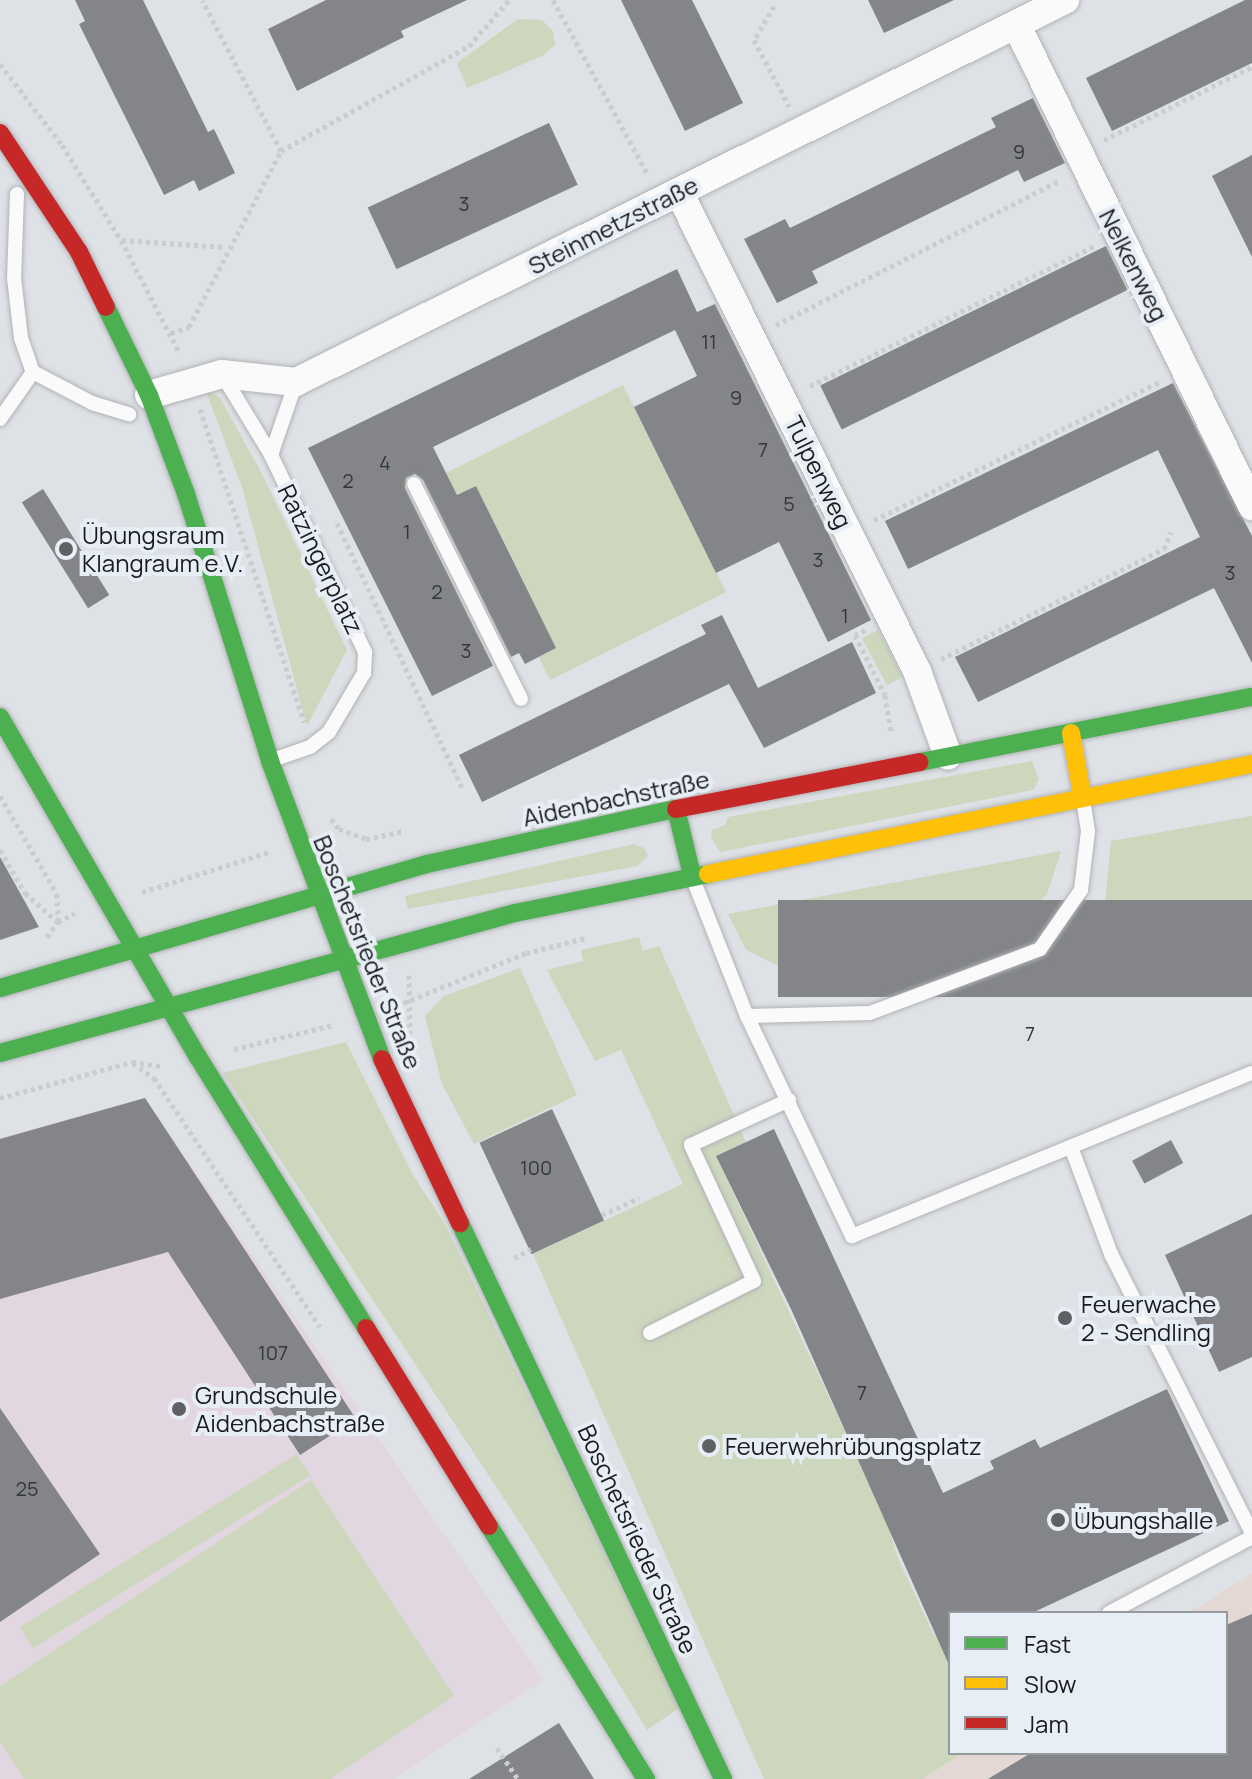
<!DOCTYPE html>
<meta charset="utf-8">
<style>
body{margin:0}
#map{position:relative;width:1252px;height:1779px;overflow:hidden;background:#dee1e5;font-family:Manrope,sans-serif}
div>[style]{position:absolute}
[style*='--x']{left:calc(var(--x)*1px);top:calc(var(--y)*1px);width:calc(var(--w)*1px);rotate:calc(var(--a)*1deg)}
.industrial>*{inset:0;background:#e4d8d5}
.education>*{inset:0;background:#e2d7e0}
.green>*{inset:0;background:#cdd7bd;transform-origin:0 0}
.building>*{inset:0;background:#838588;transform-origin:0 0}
.path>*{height:5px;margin-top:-2.5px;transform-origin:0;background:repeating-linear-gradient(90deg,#cbcdcd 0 4px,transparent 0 8px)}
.roads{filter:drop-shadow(0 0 2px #b1b3b6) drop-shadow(0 0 2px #b1b3b6)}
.lane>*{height:14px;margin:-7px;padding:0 7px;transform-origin:7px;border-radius:7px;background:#fafafb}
.street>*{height:28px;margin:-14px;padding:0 14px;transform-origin:14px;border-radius:14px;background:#fafafb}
.fast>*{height:18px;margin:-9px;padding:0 9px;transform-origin:9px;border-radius:9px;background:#4caf50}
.slow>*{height:18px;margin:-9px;padding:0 9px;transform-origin:9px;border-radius:9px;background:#ffc107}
.jam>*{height:18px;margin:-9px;padding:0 9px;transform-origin:9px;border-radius:9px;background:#c62828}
.dots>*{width:22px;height:22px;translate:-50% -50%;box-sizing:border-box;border:4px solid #e8eef5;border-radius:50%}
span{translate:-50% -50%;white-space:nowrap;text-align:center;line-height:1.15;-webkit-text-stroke:8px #e8eef5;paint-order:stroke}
.number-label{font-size:20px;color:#343638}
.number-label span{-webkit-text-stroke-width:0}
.street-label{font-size:24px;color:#191b1d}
.poi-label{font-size:24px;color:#191b1d}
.left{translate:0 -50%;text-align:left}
.legend{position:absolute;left:948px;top:1611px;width:280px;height:144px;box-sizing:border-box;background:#e8eef5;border:2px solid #959a9f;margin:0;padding:10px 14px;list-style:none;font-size:24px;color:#191b1d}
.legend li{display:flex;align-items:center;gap:16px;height:40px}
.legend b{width:40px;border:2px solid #959a9f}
</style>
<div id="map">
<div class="industrial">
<i style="clip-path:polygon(1252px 1574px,1252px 1779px,922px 1779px,963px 1753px,1226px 1753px,1226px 1613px,1188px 1613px)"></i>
</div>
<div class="education">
<i style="clip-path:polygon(145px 1098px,544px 1680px,394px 1779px,0 1779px,0 1138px)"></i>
</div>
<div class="green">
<i style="clip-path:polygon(518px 19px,542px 20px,553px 31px,555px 45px,542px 56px,467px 88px,457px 63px)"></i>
<i style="clip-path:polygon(623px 385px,726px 592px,550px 680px,539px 657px,556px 648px,476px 486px,457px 495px,446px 473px)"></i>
<i style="clip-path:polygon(205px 389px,220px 398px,260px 470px,347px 650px,307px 726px,242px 487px)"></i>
<i style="left:878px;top:630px;width:53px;height:18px;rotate:62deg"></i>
<i style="clip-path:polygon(1032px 761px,1039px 779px,1033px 790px,720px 852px,711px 837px,712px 830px,725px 825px,728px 817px)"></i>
<i style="clip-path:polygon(1252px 816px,1252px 900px,1100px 958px,1111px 841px)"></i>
<i style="clip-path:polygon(634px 844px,644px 848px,648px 856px,637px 866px,408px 909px,405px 896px)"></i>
<i style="clip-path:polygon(1061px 851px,1047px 894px,1010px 929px,833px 973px,785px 969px,746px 950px,728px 914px)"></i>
<i style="clip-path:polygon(639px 937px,643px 951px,659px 946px,746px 1142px,716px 1156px,886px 1519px,897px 1556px,933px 1633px,950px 1651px,950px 1753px,963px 1753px,922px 1779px,764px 1779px,533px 1254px,683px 1184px,621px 1050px,595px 1061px,547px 970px,583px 961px,581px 950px)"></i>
<i style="clip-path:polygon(520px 968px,577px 1095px,474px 1144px,442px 1084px,425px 1016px,444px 996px)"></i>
<i style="clip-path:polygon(346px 1042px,413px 1175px,445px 1224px,679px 1708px,647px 1730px,526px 1532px,223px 1073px)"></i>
<i style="left:297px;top:1454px;width:25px;height:327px;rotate:58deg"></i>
<i style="clip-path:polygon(311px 1480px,454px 1696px,330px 1779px,24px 1779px,0 1742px,0 1686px)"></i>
</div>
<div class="building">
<i style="clip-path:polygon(75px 0,143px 0,208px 132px,214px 129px,235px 173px,199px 191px,194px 180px,164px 195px,79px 24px,85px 21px)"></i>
<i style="clip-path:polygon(326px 0,467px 0,401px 31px,404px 37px,297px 91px,268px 29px)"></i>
<i style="clip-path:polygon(621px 0,692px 0,743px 103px,685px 131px)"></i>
<i style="clip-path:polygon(868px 0,954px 0,884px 33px)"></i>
<i style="clip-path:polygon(1245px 0,1252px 0,1252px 63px,1112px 131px,1086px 78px)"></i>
<i style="clip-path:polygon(1033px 98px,1065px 163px,1024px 182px,1018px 170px,812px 271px,818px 283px,777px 303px,744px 239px,785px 219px,790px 228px,996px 127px,991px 118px)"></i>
<i style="left:549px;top:123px;width:68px;height:200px;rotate:65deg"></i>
<i style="clip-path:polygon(1252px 155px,1252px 257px,1212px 176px)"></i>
<i style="left:1106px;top:246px;width:49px;height:318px;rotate:64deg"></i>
<i style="clip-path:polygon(677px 269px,697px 312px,715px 304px,871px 620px,828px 642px,779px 542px,716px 573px,634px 407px,697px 376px,675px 330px,433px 447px,457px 495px,476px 486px,556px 648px,525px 664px,519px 653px,511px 657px,423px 480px,415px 474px,406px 478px,405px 488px,493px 666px,432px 696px,308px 448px)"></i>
<i style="clip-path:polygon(1173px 383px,1252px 536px,1252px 663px,1214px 588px,978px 702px,955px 657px,1200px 537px,1158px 450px,908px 569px,885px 521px)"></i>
<i style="left:43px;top:489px;width:125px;height:25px;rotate:58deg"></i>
<i style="clip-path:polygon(722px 615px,758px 688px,852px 642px,876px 693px,764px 748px,729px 684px,482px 802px,459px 755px,706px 634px,701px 625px)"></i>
<i style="clip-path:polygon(0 857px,39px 927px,0 940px)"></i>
<i style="left:1252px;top:900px;width:97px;height:474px;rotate:90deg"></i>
<i style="clip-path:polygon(145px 1098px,356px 1419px,300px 1455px,168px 1252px,0 1299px,0 1139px)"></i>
<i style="left:552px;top:1109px;width:123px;height:80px;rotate:65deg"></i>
<i style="clip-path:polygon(774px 1129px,943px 1493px,994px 1469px,990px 1461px,1035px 1439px,1040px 1448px,1167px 1389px,1229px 1521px,1032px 1613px,950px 1613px,950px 1667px,791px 1309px,716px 1156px)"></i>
<i style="left:1171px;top:1140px;width:26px;height:44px;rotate:62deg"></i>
<i style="clip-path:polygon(1252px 1214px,1252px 1357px,1219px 1372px,1165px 1255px)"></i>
<i style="clip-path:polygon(0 1408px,100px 1554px,0 1622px)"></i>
<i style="clip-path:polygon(1252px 1614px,1252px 1779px,988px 1779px,1031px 1753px,1226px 1753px,1226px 1625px)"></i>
<i style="clip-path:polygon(559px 1723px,594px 1779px,469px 1779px)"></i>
</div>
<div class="path">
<i style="--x:553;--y:0;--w:199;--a:61.5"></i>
<i style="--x:774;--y:6;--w:39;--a:120"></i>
<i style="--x:754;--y:40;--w:75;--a:62.1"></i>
<i style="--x:0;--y:64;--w:102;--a:52.6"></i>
<i style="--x:62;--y:145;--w:112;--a:58.2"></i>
<i style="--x:121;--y:240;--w:128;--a:62.6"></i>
<i style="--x:1104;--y:140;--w:165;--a:-26.3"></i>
<i style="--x:281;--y:151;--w:215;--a:-29.2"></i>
<i style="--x:469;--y:46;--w:61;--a:-49"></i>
<i style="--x:122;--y:240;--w:104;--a:3.9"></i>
<i style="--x:776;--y:325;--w:318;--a:-27"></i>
<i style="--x:171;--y:333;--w:19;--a:-18"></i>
<i style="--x:189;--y:327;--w:199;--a:-62.4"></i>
<i style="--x:281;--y:151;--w:170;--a:-117.6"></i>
<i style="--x:810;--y:386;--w:318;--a:-26.2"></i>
<i style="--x:200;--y:409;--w:330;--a:71.6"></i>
<i style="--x:874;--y:520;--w:319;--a:-25.8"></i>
<i style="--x:337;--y:523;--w:294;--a:64.7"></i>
<i style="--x:865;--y:630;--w:11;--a:153"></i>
<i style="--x:855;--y:635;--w:67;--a:63.4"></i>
<i style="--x:885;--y:695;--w:39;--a:81"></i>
<i style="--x:941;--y:659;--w:249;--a:-26.3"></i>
<i style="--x:1164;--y:549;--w:18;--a:-68"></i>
<i style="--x:0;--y:796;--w:113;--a:59.8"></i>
<i style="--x:57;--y:894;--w:28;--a:88"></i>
<i style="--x:331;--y:819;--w:13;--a:51"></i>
<i style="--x:339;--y:829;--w:29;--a:20"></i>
<i style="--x:366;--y:839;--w:40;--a:-12"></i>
<i style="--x:0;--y:850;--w:50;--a:59.8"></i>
<i style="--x:25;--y:893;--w:43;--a:41.2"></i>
<i style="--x:142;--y:892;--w:133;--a:-17.5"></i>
<i style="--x:47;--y:937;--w:19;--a:-54"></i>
<i style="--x:58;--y:922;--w:19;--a:-28"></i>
<i style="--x:409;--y:975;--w:58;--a:89"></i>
<i style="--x:396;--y:1006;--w:140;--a:-22.2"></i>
<i style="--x:526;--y:953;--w:62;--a:-14"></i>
<i style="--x:234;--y:1049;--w:102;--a:-13.6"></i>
<i style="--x:133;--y:1063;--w:26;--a:36"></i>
<i style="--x:154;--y:1078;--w:299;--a:56.3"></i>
<i style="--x:0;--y:1098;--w:137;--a:-15.3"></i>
<i style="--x:132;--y:1062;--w:30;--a:8"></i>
<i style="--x:602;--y:1215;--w:41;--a:-24.7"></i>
<i style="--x:514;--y:1258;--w:19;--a:-28"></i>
<i style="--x:497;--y:1748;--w:37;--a:56"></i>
</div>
<div class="roads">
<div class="lane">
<i style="--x:17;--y:194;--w:84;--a:92"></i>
<i style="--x:14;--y:278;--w:60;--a:83.3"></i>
<i style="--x:21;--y:338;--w:36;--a:71"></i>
<i style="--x:222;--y:374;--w:95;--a:58.8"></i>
<i style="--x:0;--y:419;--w:57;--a:-54.9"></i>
<i style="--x:33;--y:372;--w:67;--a:27.7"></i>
<i style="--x:92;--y:403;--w:39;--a:17"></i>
<i style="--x:414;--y:484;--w:240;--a:63.5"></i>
<i style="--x:270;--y:761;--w:42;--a:-19.3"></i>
<i style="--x:310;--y:747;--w:24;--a:-38"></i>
<i style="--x:329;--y:732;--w:69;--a:-59.3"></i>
<i style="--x:364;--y:673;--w:21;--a:-87"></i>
<i style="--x:365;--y:652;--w:218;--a:-115.5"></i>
<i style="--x:271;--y:455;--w:77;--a:-71.1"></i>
<i style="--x:693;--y:879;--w:147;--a:68.5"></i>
<i style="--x:747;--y:1016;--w:123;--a:-1.4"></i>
<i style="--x:870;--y:1013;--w:182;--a:-20.6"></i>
<i style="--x:1040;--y:949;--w:72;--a:-55.2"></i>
<i style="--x:1081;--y:890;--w:59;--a:-83.2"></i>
<i style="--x:1088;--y:831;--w:31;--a:-99"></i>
<i style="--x:747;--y:1016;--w:244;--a:64.5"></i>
<i style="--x:852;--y:1236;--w:432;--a:-22.2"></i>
<i style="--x:1071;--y:1147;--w:114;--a:69.5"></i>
<i style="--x:1111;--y:1254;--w:313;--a:63.2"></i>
<i style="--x:650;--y:1333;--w:116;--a:-26.6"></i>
<i style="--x:754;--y:1281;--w:150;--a:-114.9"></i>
<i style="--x:691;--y:1145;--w:108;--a:-24.7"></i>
<i style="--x:1109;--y:1613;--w:162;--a:-28"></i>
</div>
<div class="street">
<i style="--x:1016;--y:24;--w:537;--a:63.91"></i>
<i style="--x:679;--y:192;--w:535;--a:63.58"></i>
<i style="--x:917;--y:671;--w:90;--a:70"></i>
<i style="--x:149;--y:395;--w:76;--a:-16"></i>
<i style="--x:222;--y:374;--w:74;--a:6.2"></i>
<i style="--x:296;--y:382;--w:859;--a:-26.42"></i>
</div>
<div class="fast">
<i style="--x:106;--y:307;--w:98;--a:64"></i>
<i style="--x:149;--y:395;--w:106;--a:69.5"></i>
<i style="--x:186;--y:494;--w:280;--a:72.5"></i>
<i style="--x:270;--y:761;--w:318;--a:69.4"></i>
<i style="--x:0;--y:717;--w:393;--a:59.8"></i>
<i style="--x:198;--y:1057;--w:319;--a:58.2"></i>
<i style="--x:920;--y:762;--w:338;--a:-11.1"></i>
<i style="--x:676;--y:809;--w:68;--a:76.4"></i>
<i style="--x:0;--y:988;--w:445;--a:-16.2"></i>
<i style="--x:427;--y:864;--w:255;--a:-12.5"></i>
<i style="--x:0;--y:1053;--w:534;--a:-15.21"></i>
<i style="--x:515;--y:913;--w:197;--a:-11.4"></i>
<i style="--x:460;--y:1223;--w:615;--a:64.68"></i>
<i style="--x:489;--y:1526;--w:298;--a:58.2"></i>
</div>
<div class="slow">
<i style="--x:1071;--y:733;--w:63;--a:79.9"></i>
<i style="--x:708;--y:874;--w:555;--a:-11.43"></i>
</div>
<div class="jam">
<i style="--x:0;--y:133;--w:143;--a:56.4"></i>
<i style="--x:79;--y:252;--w:61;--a:63.9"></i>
<i style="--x:676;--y:809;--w:248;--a:-10.9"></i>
<i style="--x:382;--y:1059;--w:182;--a:64.6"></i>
<i style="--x:366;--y:1328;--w:233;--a:58.2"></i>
</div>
</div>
<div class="dots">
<i style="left:66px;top:549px;background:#5e6063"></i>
<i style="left:1065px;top:1318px;background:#5e6063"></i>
<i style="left:179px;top:1409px;background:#5e6063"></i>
<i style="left:709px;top:1446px;background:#5e6063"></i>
<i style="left:1058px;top:1520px;background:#5e6063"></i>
</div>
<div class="number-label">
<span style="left:1019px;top:151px">9</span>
<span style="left:464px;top:203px">3</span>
<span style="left:709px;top:341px">11</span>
<span style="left:736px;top:397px">9</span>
<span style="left:763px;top:449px">7</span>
<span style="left:385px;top:462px">4</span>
<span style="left:348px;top:480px">2</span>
<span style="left:789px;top:503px">5</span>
<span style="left:407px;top:531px">1</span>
<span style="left:818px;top:559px">3</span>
<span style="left:1230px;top:572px">3</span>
<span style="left:437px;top:591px">2</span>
<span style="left:845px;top:615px">1</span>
<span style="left:466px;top:650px">3</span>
<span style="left:1030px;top:1033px">7</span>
<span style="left:536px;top:1167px">100</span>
<span style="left:273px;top:1352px">107</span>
<span style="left:862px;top:1392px">7</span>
<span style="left:27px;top:1488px">25</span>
</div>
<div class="street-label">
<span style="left:613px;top:225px;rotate:-27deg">Steinmetzstraße</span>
<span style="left:1134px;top:265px;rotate:63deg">Nelkenweg</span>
<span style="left:819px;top:472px;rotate:64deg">Tulpenweg</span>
<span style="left:321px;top:559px;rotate:64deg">Ratzingerplatz</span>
<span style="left:616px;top:798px;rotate:-12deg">Aidenbachstraße</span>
<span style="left:368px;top:952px;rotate:68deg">Boschetsrieder Straße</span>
<span style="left:638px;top:1539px;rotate:65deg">Boschetsrieder Straße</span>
</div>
<div class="poi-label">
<span class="left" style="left:82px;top:549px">Übungsraum<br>Klangraum e.V.</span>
<span class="left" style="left:1081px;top:1318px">Feuerwache<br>2 - Sendling</span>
<span class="left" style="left:195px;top:1409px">Grundschule<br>Aidenbachstraße</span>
<span class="left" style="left:725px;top:1446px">Feuerwehrübungsplatz</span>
<span class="left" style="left:1074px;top:1520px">Übungshalle</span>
</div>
<ul class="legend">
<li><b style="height:10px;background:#4caf50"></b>Fast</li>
<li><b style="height:10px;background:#ffc107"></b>Slow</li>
<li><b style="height:10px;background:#c62828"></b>Jam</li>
</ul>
</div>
